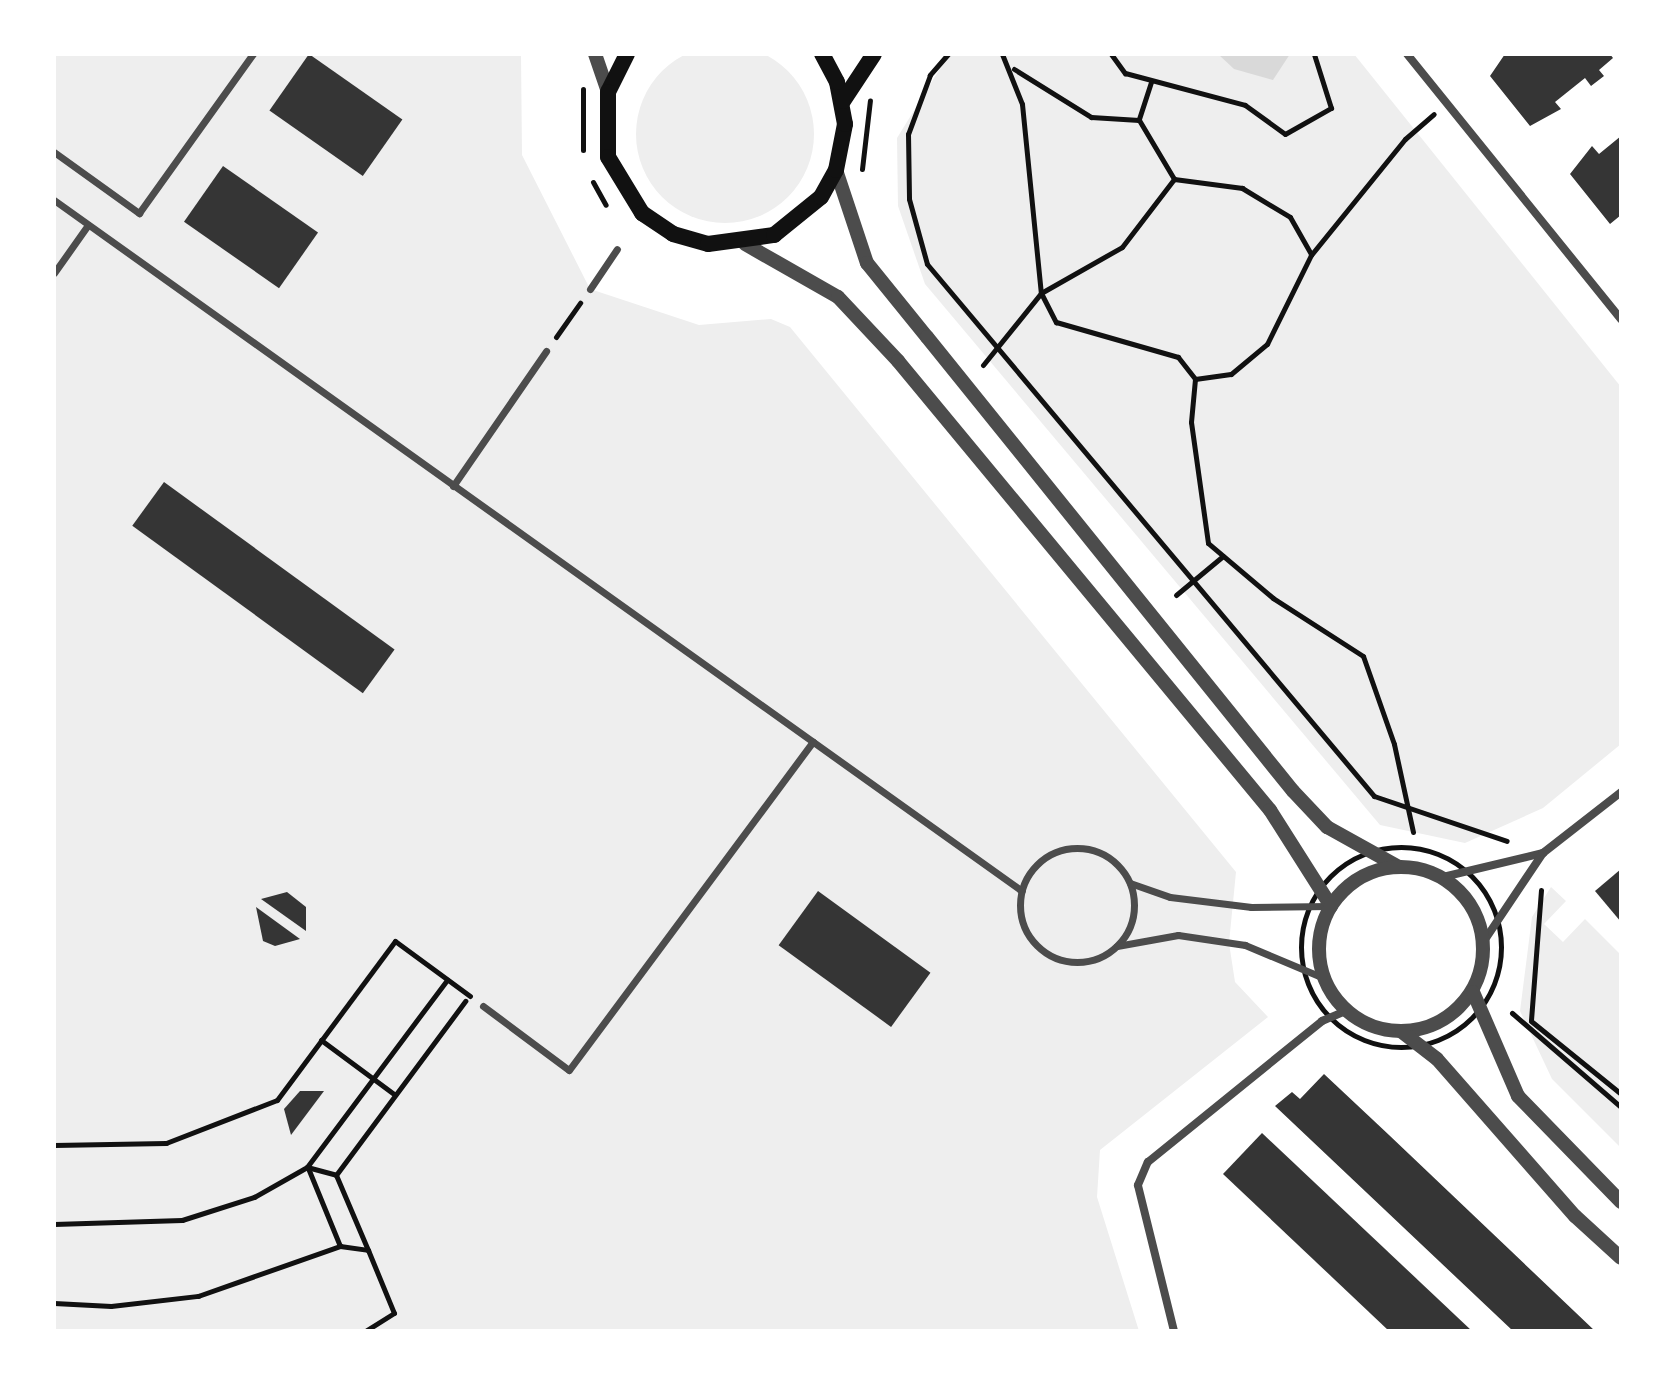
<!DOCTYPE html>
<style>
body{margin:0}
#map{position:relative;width:1675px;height:1385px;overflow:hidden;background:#fff;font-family:"Open Sans",sans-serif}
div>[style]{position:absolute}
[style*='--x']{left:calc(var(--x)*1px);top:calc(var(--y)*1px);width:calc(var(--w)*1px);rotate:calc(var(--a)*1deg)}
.green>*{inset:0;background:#eee}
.round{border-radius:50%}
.water>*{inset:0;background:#d9d9d9}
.building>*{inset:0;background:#353535;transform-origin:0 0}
.path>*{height:5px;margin:-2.5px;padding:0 2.5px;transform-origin:2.5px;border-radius:2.5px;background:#111}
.path>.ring{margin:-2.5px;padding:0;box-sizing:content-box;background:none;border:5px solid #111;border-radius:50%}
.pedestrian>*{height:7px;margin:-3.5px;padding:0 3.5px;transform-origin:3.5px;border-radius:3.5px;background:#4c4c4c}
.pedestrian>.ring{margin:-3.5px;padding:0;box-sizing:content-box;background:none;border:7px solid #4c4c4c;border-radius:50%}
.minor>*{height:8px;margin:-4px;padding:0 4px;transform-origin:4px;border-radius:4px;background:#4c4c4c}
.tertiary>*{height:14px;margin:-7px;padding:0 7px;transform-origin:7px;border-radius:7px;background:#4c4c4c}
.tertiary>.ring{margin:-7px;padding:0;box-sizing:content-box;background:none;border:14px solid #4c4c4c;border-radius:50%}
.secondary>*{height:16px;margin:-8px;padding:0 8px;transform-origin:8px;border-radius:8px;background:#111}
span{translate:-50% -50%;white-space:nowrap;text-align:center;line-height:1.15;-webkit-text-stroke:6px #fff;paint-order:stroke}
.frame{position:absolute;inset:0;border:56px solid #fff;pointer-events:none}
</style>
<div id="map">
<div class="green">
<i class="round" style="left:636px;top:45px;width:178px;height:178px"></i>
<i style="clip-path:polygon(54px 54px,521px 54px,522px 155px,590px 289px,699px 325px,771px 319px,790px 327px,1236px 872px,1229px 943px,1235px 982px,1268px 1017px,1100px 1150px,1097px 1197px,1139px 1331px,54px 1331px)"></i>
<i style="clip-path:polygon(949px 54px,1354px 54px,1621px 387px,1621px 744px,1543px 808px,1465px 843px,1380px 825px,925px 284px,898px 206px,897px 138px)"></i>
<i style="clip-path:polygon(1551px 887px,1566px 901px,1544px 924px,1563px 942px,1585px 919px,1621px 955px,1621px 1148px,1552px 1079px,1520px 1011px,1532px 917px)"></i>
</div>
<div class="water">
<i style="clip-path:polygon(1218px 54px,1290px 54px,1273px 80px,1234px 69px)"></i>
</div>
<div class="building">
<i style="left:309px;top:54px;width:114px;height:69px;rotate:35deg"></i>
<i style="clip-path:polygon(1505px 54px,1610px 54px,1613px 58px,1599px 70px,1604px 76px,1591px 86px,1585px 78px,1555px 102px,1561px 109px,1530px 126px,1490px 76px)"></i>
<i style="clip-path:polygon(1621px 136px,1621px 215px,1610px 224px,1570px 174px,1592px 146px,1599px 154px)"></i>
<i style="left:223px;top:166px;width:116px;height:68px;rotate:35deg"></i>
<i style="left:164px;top:482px;width:285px;height:54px;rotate:36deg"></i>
<i style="clip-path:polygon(1621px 869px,1621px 922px,1595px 891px)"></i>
<i style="left:818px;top:891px;width:139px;height:67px;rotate:36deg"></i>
<i style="clip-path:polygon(287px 892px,306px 907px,306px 931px,261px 899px)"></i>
<i style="clip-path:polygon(256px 907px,300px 939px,275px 946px,263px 941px)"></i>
<i style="clip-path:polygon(1324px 1074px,1389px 1135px,1595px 1331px,1513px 1331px,1275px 1106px,1292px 1092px,1300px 1099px)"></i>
<i style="clip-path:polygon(300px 1091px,324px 1091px,291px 1135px,284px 1109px)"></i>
<i style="clip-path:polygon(1262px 1133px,1472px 1331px,1389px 1331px,1223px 1174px)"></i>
</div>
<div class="path">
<i style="--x:948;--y:54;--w:28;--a:131"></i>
<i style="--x:930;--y:75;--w:63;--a:110.4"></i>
<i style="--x:908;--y:134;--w:65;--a:89.1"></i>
<i style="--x:909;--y:199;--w:67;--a:74.5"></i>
<i style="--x:927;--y:264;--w:695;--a:49.96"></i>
<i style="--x:1374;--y:796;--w:140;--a:18.7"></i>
<i style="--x:1002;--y:54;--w:54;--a:68.2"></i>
<i style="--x:1022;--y:104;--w:190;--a:84.3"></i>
<i style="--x:1041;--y:293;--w:33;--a:63"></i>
<i style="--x:1056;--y:322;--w:127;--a:16"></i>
<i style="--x:1178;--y:357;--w:28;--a:52"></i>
<i style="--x:1111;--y:54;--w:24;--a:54"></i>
<i style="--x:1125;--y:73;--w:124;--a:14.9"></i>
<i style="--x:1245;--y:105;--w:49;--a:35.9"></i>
<i style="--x:1285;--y:134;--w:53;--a:-29.5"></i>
<i style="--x:1331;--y:108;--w:57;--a:-107.5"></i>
<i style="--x:1014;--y:69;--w:91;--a:31.9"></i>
<i style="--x:1091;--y:117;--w:48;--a:3.6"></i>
<i style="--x:1151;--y:82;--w:40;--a:108"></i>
<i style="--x:1139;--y:120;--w:69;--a:59.3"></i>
<i style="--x:583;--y:150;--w:61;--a:-90"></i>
<i style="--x:862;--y:169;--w:69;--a:-83.4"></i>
<i style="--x:593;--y:182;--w:26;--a:61"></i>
<i style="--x:556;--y:337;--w:42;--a:-54.8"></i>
<i style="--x:983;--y:365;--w:92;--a:-51.1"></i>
<i style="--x:1041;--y:293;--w:93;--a:-29.6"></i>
<i style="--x:1122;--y:247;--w:86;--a:-52.6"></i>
<i style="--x:1174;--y:179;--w:69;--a:7.5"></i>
<i style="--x:1242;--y:188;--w:56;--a:31.1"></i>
<i style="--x:1290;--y:217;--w:43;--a:60.4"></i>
<i style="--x:1176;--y:595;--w:61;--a:-39.7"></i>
<i style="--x:1413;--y:832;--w:90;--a:-102.2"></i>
<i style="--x:1394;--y:744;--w:93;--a:-109.4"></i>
<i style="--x:1363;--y:656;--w:107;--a:-147.2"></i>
<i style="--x:1273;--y:598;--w:85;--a:-139.8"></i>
<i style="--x:1208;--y:543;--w:122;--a:-98"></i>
<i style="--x:1191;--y:422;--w:43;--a:-84.7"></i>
<i style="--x:1195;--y:379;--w:36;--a:-8"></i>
<i style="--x:1231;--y:374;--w:47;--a:-39.8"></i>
<i style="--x:1267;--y:344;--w:99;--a:-63.7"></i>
<i style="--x:1311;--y:255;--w:149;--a:-51"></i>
<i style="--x:1405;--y:139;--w:38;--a:-41"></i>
<i class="ring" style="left:1301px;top:847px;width:195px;height:195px"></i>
<i style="--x:1541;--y:890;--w:131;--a:94.4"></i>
<i style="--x:1531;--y:1021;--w:116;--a:39"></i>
<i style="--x:1512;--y:1013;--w:144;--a:40.8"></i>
<i style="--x:321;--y:1040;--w:92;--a:36.6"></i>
<i style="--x:54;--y:1145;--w:112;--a:-1"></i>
<i style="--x:166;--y:1143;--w:119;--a:-21.2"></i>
<i style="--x:277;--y:1100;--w:198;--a:-53.4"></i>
<i style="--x:395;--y:941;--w:93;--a:36.3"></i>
<i style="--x:307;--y:1167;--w:30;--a:15"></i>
<i style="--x:336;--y:1175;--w:217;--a:-53.4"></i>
<i style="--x:308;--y:1168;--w:84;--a:67.7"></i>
<i style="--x:340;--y:1246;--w:28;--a:8"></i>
<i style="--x:368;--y:1250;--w:68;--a:67.6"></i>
<i style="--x:394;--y:1313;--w:34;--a:148"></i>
<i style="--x:336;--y:1175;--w:82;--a:66.9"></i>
<i style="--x:54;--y:1224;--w:128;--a:-1.8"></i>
<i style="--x:182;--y:1220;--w:76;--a:-17.7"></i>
<i style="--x:254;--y:1197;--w:61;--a:-29.5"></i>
<i style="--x:307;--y:1167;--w:234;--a:-53.2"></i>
<i style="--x:54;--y:1303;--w:57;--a:3"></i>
<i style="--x:111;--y:1306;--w:88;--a:-6.6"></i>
<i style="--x:198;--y:1296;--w:151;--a:-19.4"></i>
</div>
<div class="pedestrian">
<i style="--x:54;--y:152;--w:105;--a:35.7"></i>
<i style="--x:139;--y:213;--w:196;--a:-54.4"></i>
<i style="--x:54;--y:200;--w:1189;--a:35.52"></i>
<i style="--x:54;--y:273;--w:59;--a:-54.7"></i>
<i style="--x:590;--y:289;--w:48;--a:-56"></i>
<i style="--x:453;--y:486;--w:164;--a:-55.4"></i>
<i class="ring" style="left:1020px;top:848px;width:107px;height:107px"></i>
<i style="--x:1130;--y:883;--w:42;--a:19.3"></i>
<i style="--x:1170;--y:897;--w:82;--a:7"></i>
<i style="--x:1251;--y:907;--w:78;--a:-0.7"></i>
<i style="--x:1117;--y:946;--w:62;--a:-10.2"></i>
<i style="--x:1178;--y:935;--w:68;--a:8.5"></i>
<i style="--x:1245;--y:945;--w:86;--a:22.7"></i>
<i style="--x:483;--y:1006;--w:107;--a:36.7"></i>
<i style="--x:569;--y:1070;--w:409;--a:-53.4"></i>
</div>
<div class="minor">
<i style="--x:1407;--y:54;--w:341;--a:51.1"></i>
<i style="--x:1443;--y:877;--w:103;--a:-13.5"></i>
<i style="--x:1484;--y:941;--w:106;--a:-56.2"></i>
<i style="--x:1543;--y:853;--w:99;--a:-38"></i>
<i style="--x:1174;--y:1331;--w:150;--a:-103.9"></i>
<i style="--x:1138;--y:1185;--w:25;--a:-67"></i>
<i style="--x:1148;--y:1162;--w:224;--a:-39"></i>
<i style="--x:1322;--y:1021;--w:26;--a:-23"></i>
</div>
<div class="tertiary">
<i style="--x:595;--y:54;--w:40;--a:71.1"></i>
<i style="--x:836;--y:170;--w:98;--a:71.6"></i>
<i style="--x:867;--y:263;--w:95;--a:51"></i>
<i style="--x:927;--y:337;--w:583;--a:51.13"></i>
<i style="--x:1293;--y:791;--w:50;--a:46.6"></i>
<i style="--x:1327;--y:827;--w:82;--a:29.1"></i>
<i style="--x:745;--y:244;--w:107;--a:29.7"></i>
<i style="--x:838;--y:297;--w:88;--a:46.8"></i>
<i style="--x:898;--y:361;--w:583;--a:50.36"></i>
<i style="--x:1270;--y:810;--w:114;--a:57.6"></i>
<i class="ring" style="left:1319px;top:867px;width:150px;height:150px"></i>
<i style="--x:1473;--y:992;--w:113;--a:66.6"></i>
<i style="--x:1518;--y:1096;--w:148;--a:45.8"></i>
<i style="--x:1402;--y:1032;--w:44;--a:37.6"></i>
<i style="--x:1437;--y:1059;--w:209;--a:48.7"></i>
<i style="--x:1575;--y:1216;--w:62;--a:42.4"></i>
</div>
<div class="secondary">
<i style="--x:627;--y:54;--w:42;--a:116.6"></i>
<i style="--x:608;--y:92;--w:65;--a:90"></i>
<i style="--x:608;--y:157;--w:66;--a:58.7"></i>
<i style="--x:642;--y:213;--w:37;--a:34"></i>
<i style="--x:673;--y:234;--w:36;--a:16"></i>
<i style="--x:708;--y:244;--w:67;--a:-7.8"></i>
<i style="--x:774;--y:235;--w:60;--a:-39"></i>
<i style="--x:821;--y:197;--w:31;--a:-61"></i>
<i style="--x:836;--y:170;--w:47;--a:-78.9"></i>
<i style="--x:845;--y:124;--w:43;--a:-100.8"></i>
<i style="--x:837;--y:82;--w:32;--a:-118"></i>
<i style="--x:843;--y:101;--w:56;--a:-56.6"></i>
</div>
<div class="frame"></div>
</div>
